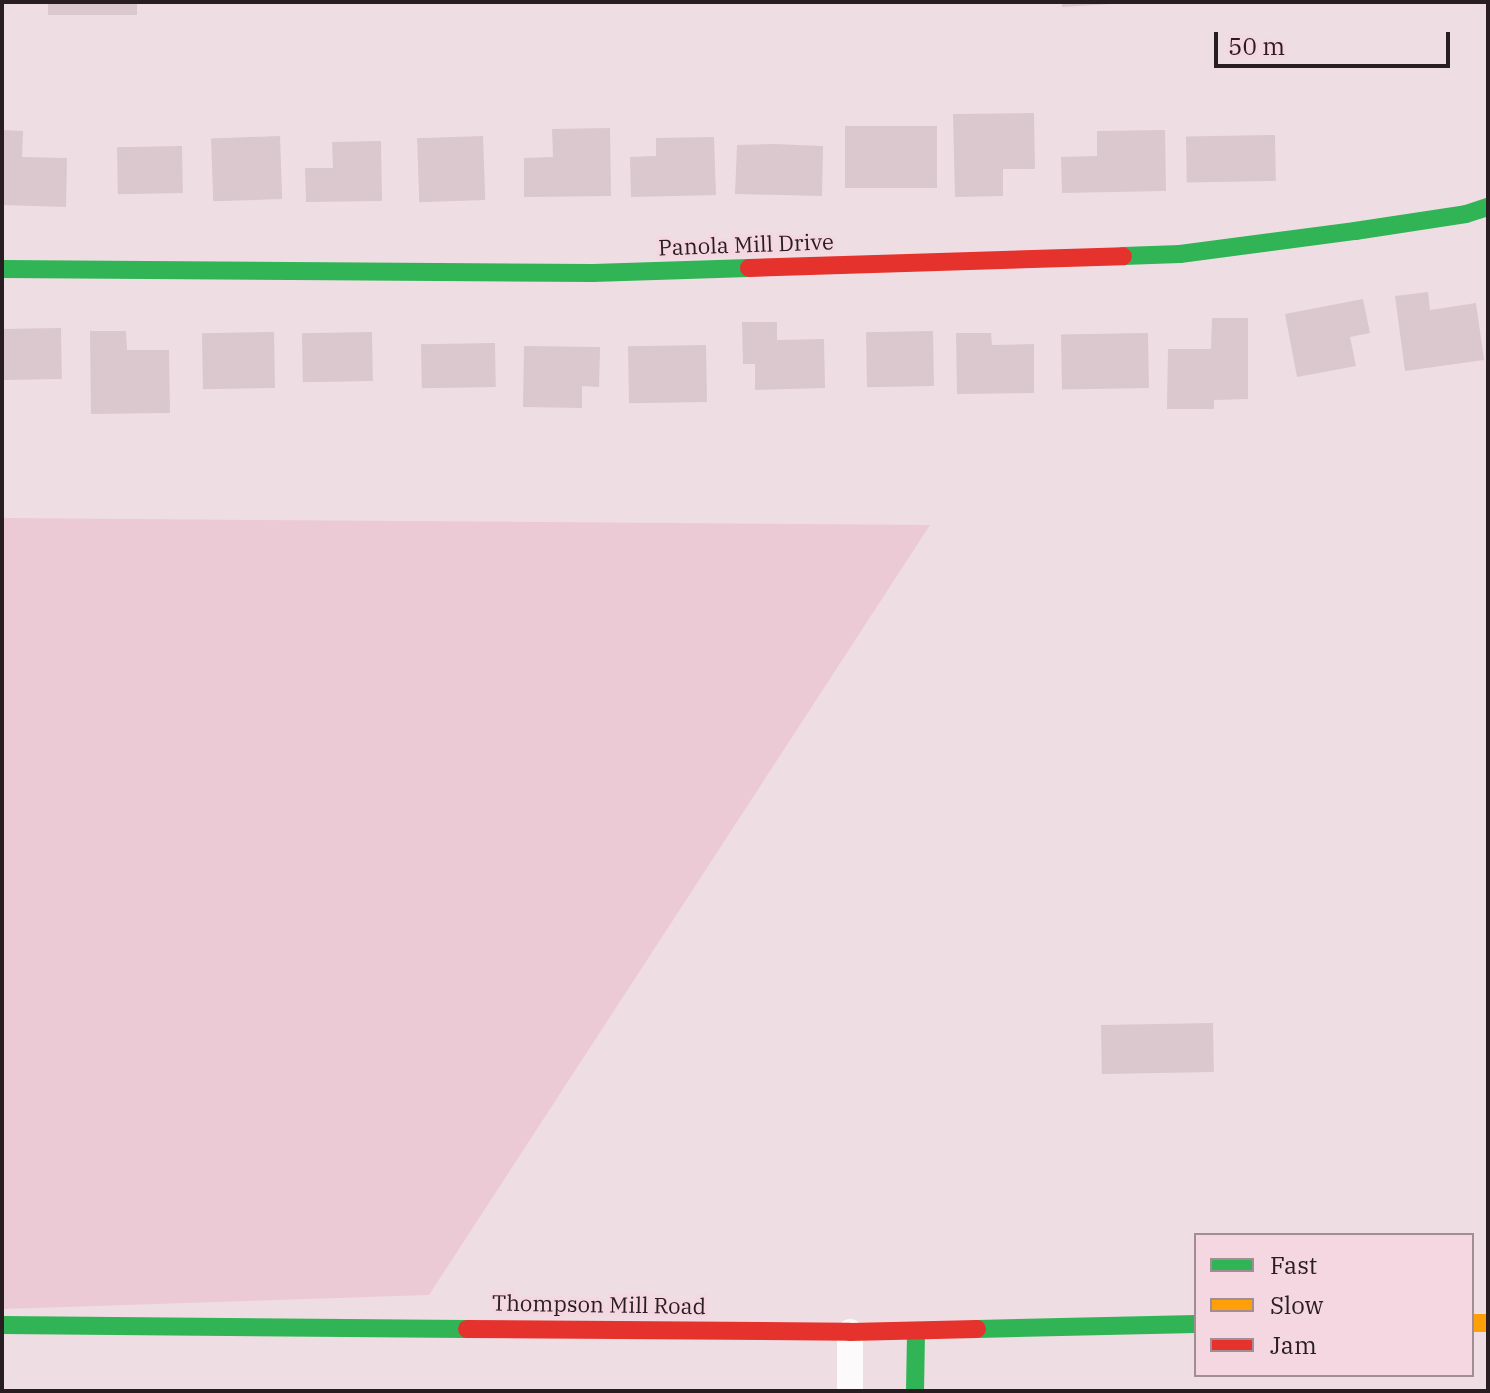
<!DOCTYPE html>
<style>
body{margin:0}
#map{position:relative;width:1490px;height:1393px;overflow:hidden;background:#eedee4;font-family:"IBM Plex Serif",serif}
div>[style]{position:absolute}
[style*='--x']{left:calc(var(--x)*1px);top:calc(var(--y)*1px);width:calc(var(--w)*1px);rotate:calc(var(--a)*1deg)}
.green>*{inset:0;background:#ebc9d5}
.building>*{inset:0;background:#dbc7ce;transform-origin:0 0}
.street>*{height:26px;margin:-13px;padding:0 13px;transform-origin:13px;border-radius:13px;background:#fcfafb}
.fast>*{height:18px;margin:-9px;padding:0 9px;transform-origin:9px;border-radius:9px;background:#30b455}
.slow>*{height:18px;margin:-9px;padding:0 9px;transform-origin:9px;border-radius:9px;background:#ff9f0a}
.jam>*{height:18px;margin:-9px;padding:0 9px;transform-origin:9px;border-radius:9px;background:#e5322d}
span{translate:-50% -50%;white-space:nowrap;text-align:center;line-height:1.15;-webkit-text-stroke:7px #f5d7e2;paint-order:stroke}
.street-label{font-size:22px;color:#281d21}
.frame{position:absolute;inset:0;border:4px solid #281d21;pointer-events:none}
.legend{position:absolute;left:1194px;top:1233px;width:280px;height:144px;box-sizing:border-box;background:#f5d7e2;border:2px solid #a38d95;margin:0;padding:10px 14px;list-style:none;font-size:24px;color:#281d21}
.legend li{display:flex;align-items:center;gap:16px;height:40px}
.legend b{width:40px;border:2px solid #a38d95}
.scale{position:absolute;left:1214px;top:32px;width:236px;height:36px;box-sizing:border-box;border:4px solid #281d21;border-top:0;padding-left:10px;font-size:24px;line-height:28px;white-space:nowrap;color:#281d21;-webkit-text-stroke:6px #f5d7e2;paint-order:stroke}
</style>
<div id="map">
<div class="green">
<i style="clip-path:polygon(2px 518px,930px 525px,429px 1295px,2px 1309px)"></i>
</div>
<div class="building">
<i style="left:48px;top:2px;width:89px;height:13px"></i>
<i style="clip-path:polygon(1062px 2px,1111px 2px,1111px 4px,1062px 7px)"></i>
<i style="clip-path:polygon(1034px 113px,1035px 169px,1003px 169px,1003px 196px,955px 197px,953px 114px)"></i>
<i style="left:937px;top:126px;width:62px;height:92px;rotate:90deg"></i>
<i style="clip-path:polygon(610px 128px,611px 196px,524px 197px,524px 158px,553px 157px,552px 129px)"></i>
<i style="clip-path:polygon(2px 130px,23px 131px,22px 157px,67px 158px,66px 207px,2px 205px)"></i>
<i style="clip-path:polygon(1165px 130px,1166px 191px,1062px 193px,1061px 157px,1097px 156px,1097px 131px)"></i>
<i style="left:1275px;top:135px;width:46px;height:89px;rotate:89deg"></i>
<i style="left:280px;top:136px;width:63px;height:69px;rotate:88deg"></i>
<i style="left:483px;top:136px;width:64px;height:66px;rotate:88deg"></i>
<i style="clip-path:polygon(714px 137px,716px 195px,631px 197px,630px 157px,656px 156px,656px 138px)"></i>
<i style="clip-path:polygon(381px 141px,382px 201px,306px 202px,305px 168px,333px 168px,332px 142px)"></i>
<i style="clip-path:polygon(775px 144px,823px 146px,822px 196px,735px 194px,737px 145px)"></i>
<i style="left:182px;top:146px;width:47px;height:65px;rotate:89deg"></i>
<i style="clip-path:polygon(1428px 292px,1430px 310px,1476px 303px,1484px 360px,1405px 371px,1395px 296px)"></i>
<i style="clip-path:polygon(1363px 299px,1370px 333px,1350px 337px,1356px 366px,1297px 377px,1285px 314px)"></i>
<i style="clip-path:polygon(1212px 318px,1248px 318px,1248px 399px,1214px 400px,1214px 409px,1167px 409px,1168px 349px,1211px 349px)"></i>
<i style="clip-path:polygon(742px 322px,777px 322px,777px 340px,824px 339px,825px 388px,755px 390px,755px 364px,743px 364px)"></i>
<i style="left:61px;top:328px;width:51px;height:59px;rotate:89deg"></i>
<i style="clip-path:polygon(90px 331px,126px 331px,127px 350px,169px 350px,170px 413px,91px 414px)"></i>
<i style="left:933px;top:331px;width:55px;height:67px;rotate:89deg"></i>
<i style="left:274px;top:332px;width:56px;height:72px;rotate:89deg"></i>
<i style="left:372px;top:332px;width:49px;height:70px;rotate:89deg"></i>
<i style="clip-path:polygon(956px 333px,991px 333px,992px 345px,1034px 344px,1034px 393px,957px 394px)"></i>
<i style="left:1148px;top:333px;width:55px;height:87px;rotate:89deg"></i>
<i style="left:495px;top:343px;width:44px;height:74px;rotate:89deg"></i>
<i style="left:706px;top:345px;width:57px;height:78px;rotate:89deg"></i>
<i style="clip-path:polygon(524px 346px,600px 347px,599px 387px,582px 386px,582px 408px,523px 407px)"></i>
<i style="left:1213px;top:1023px;width:49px;height:112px;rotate:89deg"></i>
</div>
<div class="street">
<i style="--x:850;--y:1391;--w:59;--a:-90"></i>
</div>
<div class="fast">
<i style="--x:1123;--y:256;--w:57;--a:-2"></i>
<i style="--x:1180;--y:254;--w:177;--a:-7.5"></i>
<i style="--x:1355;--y:231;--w:112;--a:-8.7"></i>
<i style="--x:1466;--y:214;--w:23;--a:-18"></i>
<i style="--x:2;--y:269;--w:591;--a:0.39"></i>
<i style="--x:593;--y:273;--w:156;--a:-1.8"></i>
<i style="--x:2;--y:1325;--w:465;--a:0.5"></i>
<i style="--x:977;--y:1329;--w:219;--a:-1.3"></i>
<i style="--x:915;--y:1391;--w:60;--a:-89"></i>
</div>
<div class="slow">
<i style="--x:1472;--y:1323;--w:16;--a:0"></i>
</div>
<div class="jam">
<i style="--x:749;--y:268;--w:374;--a:-1.8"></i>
<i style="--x:467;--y:1329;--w:383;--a:0.4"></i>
<i style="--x:850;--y:1332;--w:127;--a:-1.4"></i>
</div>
<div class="street-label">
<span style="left:746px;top:244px;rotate:-2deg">Panola Mill Drive</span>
<span style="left:599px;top:1304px;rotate:1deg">Thompson Mill Road</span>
</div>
<div class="frame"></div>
<ul class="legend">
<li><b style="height:10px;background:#30b455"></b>Fast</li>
<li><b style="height:10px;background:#ff9f0a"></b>Slow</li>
<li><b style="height:10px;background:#e5322d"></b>Jam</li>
</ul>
<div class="scale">50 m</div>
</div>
